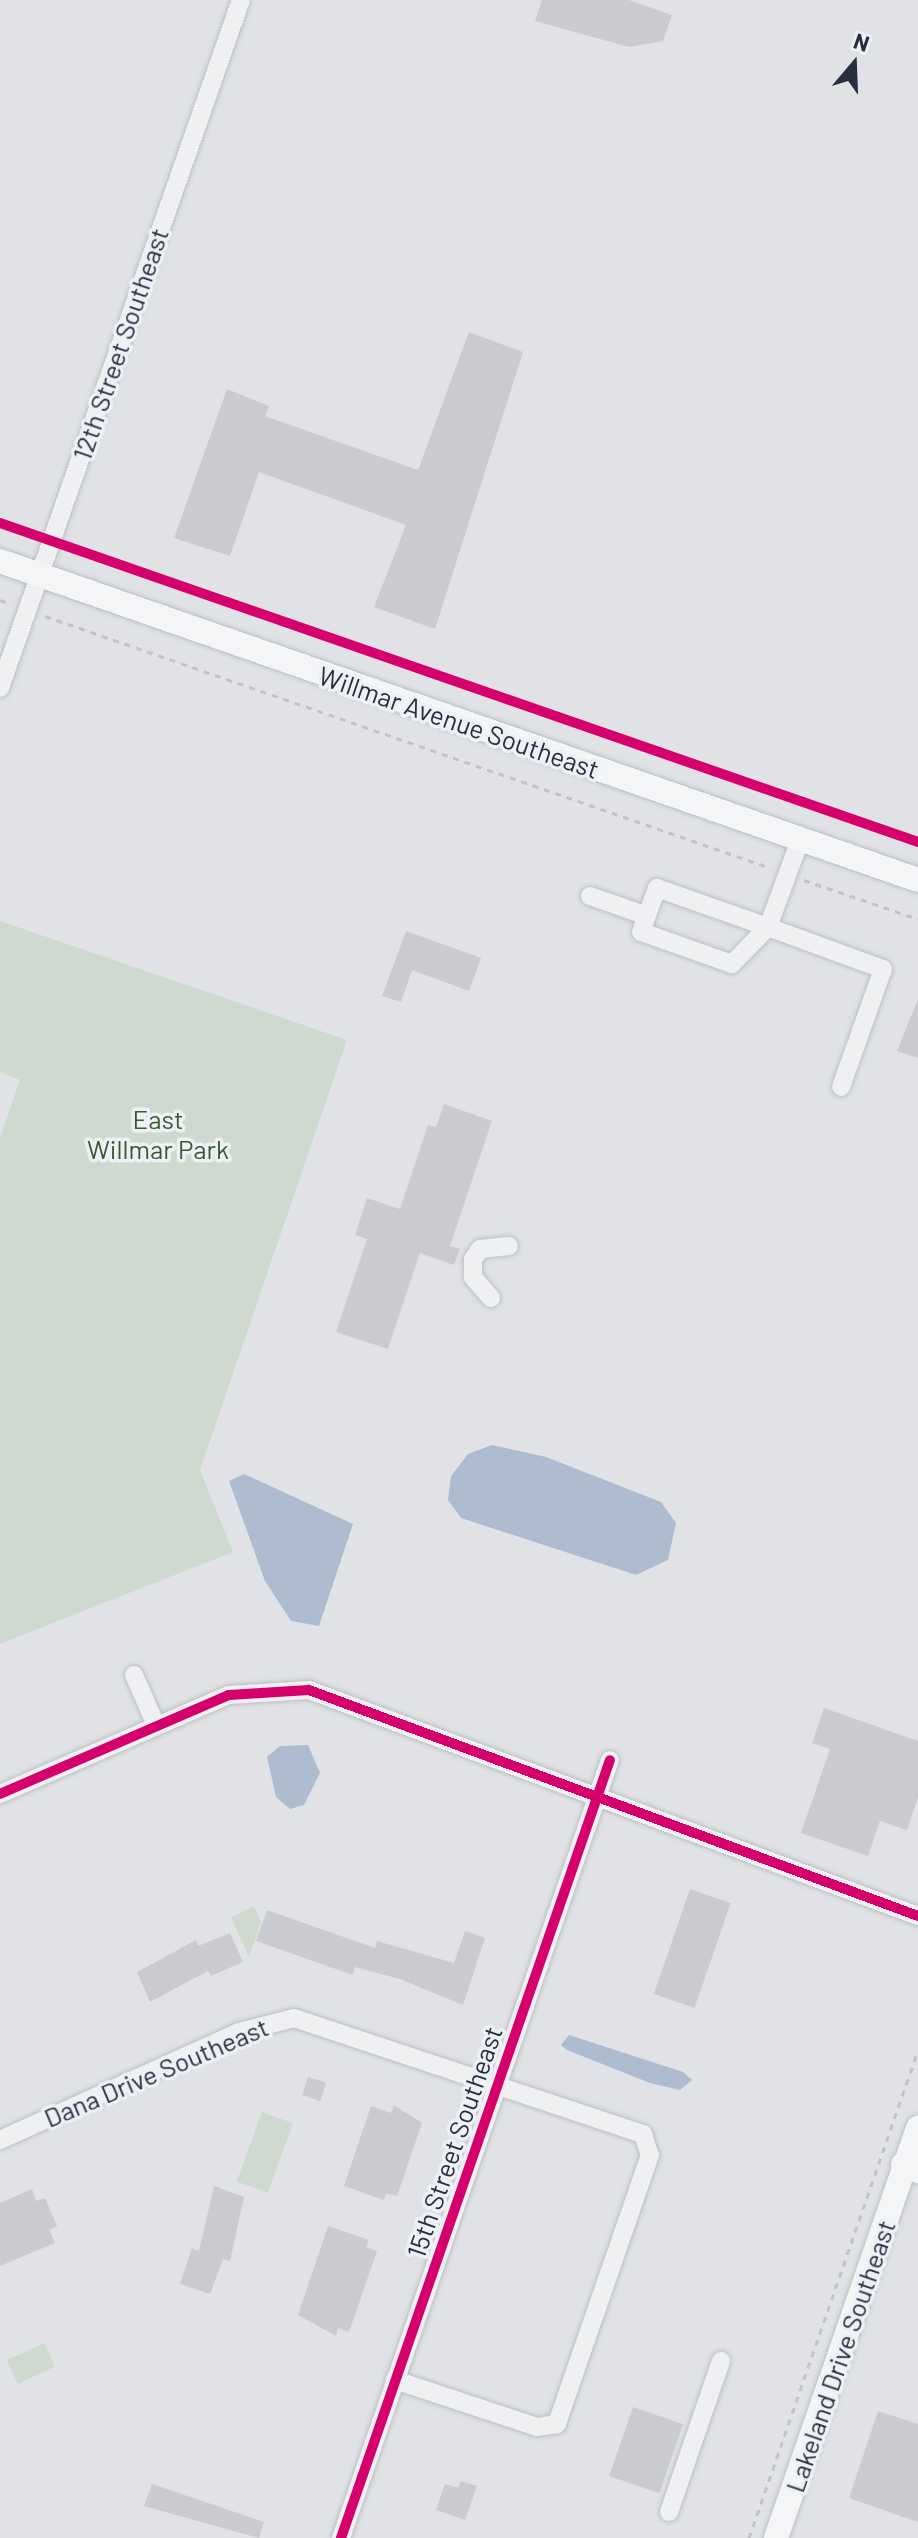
<!DOCTYPE html>
<style>
body{margin:0}
#map{position:relative;width:918px;height:2538px;overflow:hidden;background:#e0e2e5;font-family:Barlow,sans-serif}
div>[style]{position:absolute}
[style*='--x']{left:calc(var(--x)*1px);top:calc(var(--y)*1px);width:calc(var(--w)*1px);rotate:calc(var(--a)*1deg)}
.green>*{inset:0;background:#d0d9d0;transform-origin:0 0}
.water>*{inset:0;background:#aebcd0}
.building>*{inset:0;background:#cacbcf;transform-origin:0 0}
.path>*{height:3px;margin-top:-1.5px;transform-origin:0;background:repeating-linear-gradient(90deg,#c2c3c8 0 6px,transparent 0 12px)}
.roads{filter:drop-shadow(0 0 2px #bec0c3) drop-shadow(0 0 2px #bec0c3)}
.minor>*{height:18px;margin:-9px;padding:0 9px;transform-origin:9px;border-radius:9px;background:#eff0f2}
.major>*{height:24px;margin:-12px;padding:0 12px;transform-origin:12px;border-radius:12px;background:#f4f5f6}
.highway>*{height:28px;margin:-14px;padding:0 14px;transform-origin:14px;border-radius:14px;background:#f4f5f6}
.cycleway>*{height:10px;margin:-5px;padding:0 5px;transform-origin:5px;border-radius:5px;background:#d6006c}
span{translate:-50% -50%;white-space:nowrap;text-align:center;line-height:1.15;-webkit-text-stroke:7px #edf0f5;paint-order:stroke}
.street-label{font-size:26px;color:#282e3d}
.park-label{font-size:26px;color:#395935}
.north{position:absolute;left:814px;top:24px;width:80px;height:80px;-webkit-text-stroke:6px #edf0f5;paint-order:stroke;rotate:19deg;font-size:22px;font-weight:700;line-height:32px;text-align:center;color:#282e3d}
.north::after{content:'';display:block;margin:auto;width:28px;height:36px;background:#282e3d;clip-path:polygon(50% 0,100% 100%,50% 72%,0 100%)}
</style>
<div id="map">
<div class="green">
<i style="clip-path:polygon(0 921px,347px 1040px,200px 1470px,233px 1552px,0 1644px,0 1138px,20px 1080px,0 1072px)"></i>
<i style="clip-path:polygon(254px 1906px,261px 1922px,249px 1957px,231px 1917px)"></i>
<i style="left:262px;top:2112px;width:33px;height:74px;rotate:20deg"></i>
<i style="left:44px;top:2343px;width:26px;height:41px;rotate:65deg"></i>
</div>
<div class="water">
<i style="clip-path:polygon(492px 1445px,546px 1457px,661px 1502px,676px 1523px,668px 1560px,636px 1575px,461px 1518px,448px 1500px,451px 1476px,468px 1454px)"></i>
<i style="clip-path:polygon(244px 1474px,353px 1524px,319px 1626px,291px 1621px,265px 1581px,229px 1481px)"></i>
<i style="clip-path:polygon(308px 1745px,320px 1773px,304px 1805px,290px 1809px,276px 1797px,267px 1757px,280px 1746px)"></i>
<i style="clip-path:polygon(569px 2035px,683px 2072px,692px 2080px,680px 2090px,650px 2083px,567px 2050px,561px 2045px)"></i>
</div>
<div class="building">
<i style="clip-path:polygon(542px 0,629px 0,672px 15px,663px 41px,629px 47px,535px 21px)"></i>
<i style="clip-path:polygon(469px 332px,523px 352px,435px 629px,374px 607px,406px 525px,259px 472px,230px 556px,174px 538px,227px 389px,269px 406px,265px 416px,418px 470px)"></i>
<i style="clip-path:polygon(406px 931px,481px 958px,469px 991px,412px 970px,401px 1002px,382px 996px)"></i>
<i style="clip-path:polygon(918px 999px,918px 1058px,897px 1051px)"></i>
<i style="clip-path:polygon(444px 1104px,492px 1121px,450px 1246px,460px 1249px,454px 1265px,420px 1253px,388px 1349px,336px 1332px,367px 1239px,355px 1235px,367px 1198px,400px 1209px,428px 1125px,436px 1127px)"></i>
<i style="clip-path:polygon(824px 1708px,918px 1741px,918px 1797px,907px 1830px,880px 1821px,868px 1856px,801px 1833px,830px 1749px,812px 1743px)"></i>
<i style="left:690px;top:1889px;width:43px;height:111px;rotate:19deg"></i>
<i style="clip-path:polygon(267px 1910px,375px 1948px,377px 1941px,454px 1963px,465px 1931px,485px 1938px,463px 2005px,400px 1979px,355px 1967px,353px 1975px,256px 1941px)"></i>
<i style="clip-path:polygon(230px 1933px,243px 1962px,211px 1976px,208px 1971px,150px 2002px,137px 1972px,196px 1940px,198px 1946px)"></i>
<i style="left:308px;top:2077px;width:19px;height:19px;rotate:18deg"></i>
<i style="clip-path:polygon(394px 2105px,422px 2123px,397px 2196px,386px 2193px,384px 2200px,344px 2186px,371px 2106px,391px 2113px)"></i>
<i style="clip-path:polygon(214px 2186px,244px 2197px,230px 2261px,223px 2259px,210px 2294px,180px 2284px,192px 2248px,199px 2251px)"></i>
<i style="clip-path:polygon(32px 2189px,36px 2201px,45px 2198px,57px 2226px,49px 2230px,55px 2243px,0 2266px,0 2203px)"></i>
<i style="clip-path:polygon(328px 2226px,369px 2240px,366px 2247px,377px 2251px,349px 2332px,338px 2328px,336px 2336px,298px 2315px)"></i>
<i style="left:633px;top:2407px;width:53px;height:73px;rotate:19deg"></i>
<i style="clip-path:polygon(878px 2411px,918px 2424px,918px 2522px,849px 2498px)"></i>
<i style="clip-path:polygon(461px 2481px,477px 2486px,465px 2520px,436px 2510px,445px 2484px,458px 2488px)"></i>
<i style="clip-path:polygon(152px 2484px,264px 2522px,259px 2538px,144px 2506px)"></i>
</div>
<div class="path">
<i style="--x:0;--y:600;--w:12;--a:20"></i>
<i style="--x:45;--y:616;--w:768;--a:19.14"></i>
<i style="--x:804;--y:880;--w:120;--a:18.9"></i>
<i style="--x:749;--y:2538;--w:516;--a:-70.9"></i>
</div>
<div class="roads">
<div class="minor">
<i style="--x:0;--y:688;--w:729;--a:-70.7"></i>
<i style="--x:800;--y:840;--w:93;--a:110.2"></i>
<i style="--x:768;--y:927;--w:122;--a:20.1"></i>
<i style="--x:883;--y:969;--w:125;--a:109.6"></i>
<i style="--x:657;--y:888;--w:118;--a:19.4"></i>
<i style="--x:768;--y:927;--w:52;--a:134.2"></i>
<i style="--x:732;--y:964;--w:96;--a:-160.6"></i>
<i style="--x:641;--y:932;--w:47;--a:-70"></i>
<i style="--x:590;--y:896;--w:60;--a:19.3"></i>
<i style="--x:491;--y:1298;--w:28;--a:-131"></i>
<i style="--x:473;--y:1277;--w:18;--a:-90"></i>
<i style="--x:473;--y:1259;--w:12;--a:-55"></i>
<i style="--x:480;--y:1249;--w:29;--a:-6"></i>
<i style="--x:134;--y:1675;--w:55;--a:66.3"></i>
<i style="--x:0;--y:1794;--w:249;--a:-23.4"></i>
<i style="--x:229;--y:1695;--w:80;--a:-3.6"></i>
<i style="--x:309;--y:1690;--w:650;--a:20.36"></i>
<i style="--x:0;--y:2140;--w:262;--a:-24.3"></i>
<i style="--x:239;--y:2032;--w:57;--a:-14.3"></i>
<i style="--x:294;--y:2018;--w:368;--a:18.4"></i>
<i style="--x:643;--y:2134;--w:22;--a:72"></i>
<i style="--x:650;--y:2155;--w:285;--a:109.1"></i>
<i style="--x:557;--y:2424;--w:20;--a:171"></i>
<i style="--x:537;--y:2427;--w:150;--a:-161.7"></i>
<i style="--x:669;--y:2512;--w:160;--a:-71"></i>
<i style="--x:341;--y:2538;--w:823;--a:-70.93"></i>
</div>
<div class="major">
<i style="--x:0;--y:561;--w:972;--a:19.16"></i>
<i style="--x:776;--y:2538;--w:434;--a:-70.9"></i>
</div>
<div class="highway">
<i style="--x:905;--y:2165;--w:14;--a:17"></i>
</div>
</div>
<div class="cycleway">
<i style="--x:0;--y:523;--w:972;--a:19.16"></i>
<i style="--x:0;--y:1794;--w:249;--a:-23.4"></i>
<i style="--x:229;--y:1695;--w:80;--a:-3.6"></i>
<i style="--x:309;--y:1690;--w:650;--a:20.36"></i>
<i style="--x:341;--y:2538;--w:823;--a:-70.93"></i>
</div>
<div class="street-label">
<span style="left:120px;top:344px;rotate:-71deg">12th Street Southeast</span>
<span style="left:459px;top:722px;rotate:19deg">Willmar Avenue Southeast</span>
<span style="left:156px;top:2072px;rotate:-23deg">Dana Drive Southeast</span>
<span style="left:454px;top:2142px;rotate:-71deg">15th Street Southeast</span>
<span style="left:840px;top:2356px;rotate:-71deg">Lakeland Drive Southeast</span>
</div>
<div class="park-label">
<span style="left:158px;top:1134px">East<br>Willmar Park</span>
</div>
<div class="north">N</div>
</div>
